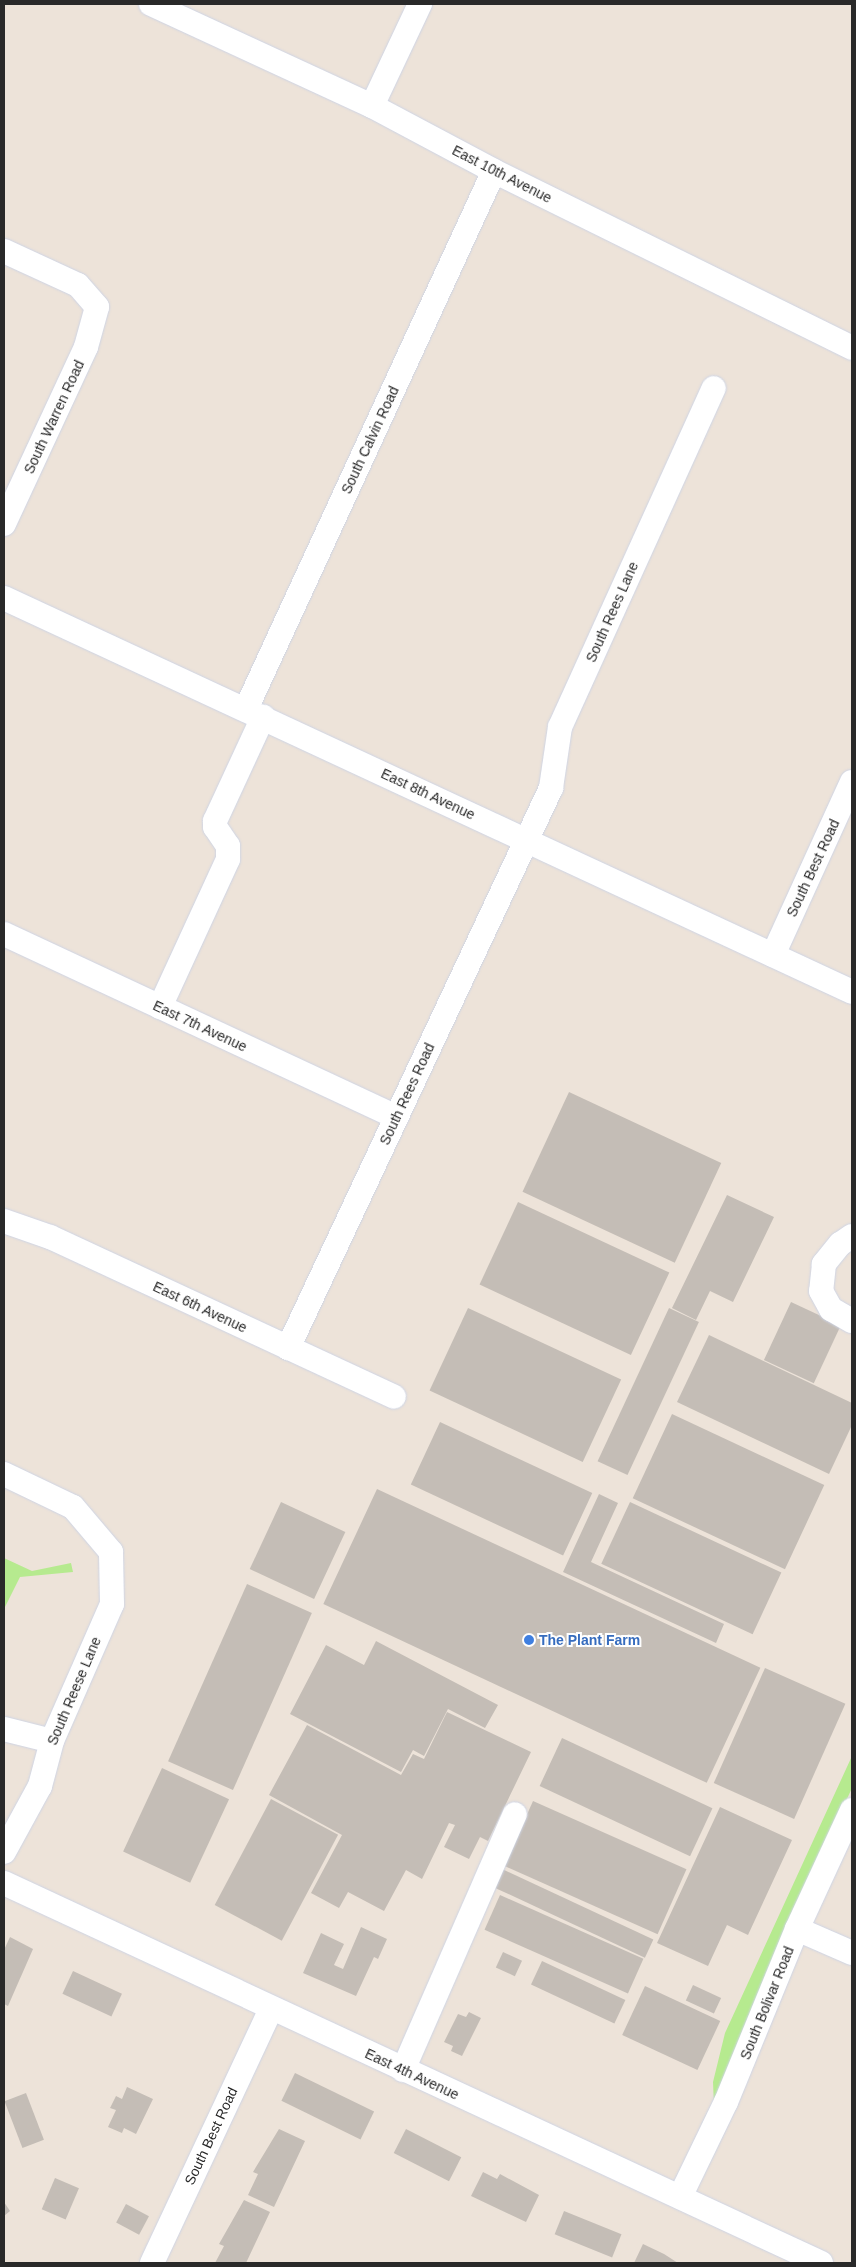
<!DOCTYPE html>
<style>
body{margin:0}
#map{position:relative;width:856px;height:2267px;overflow:hidden;background:#ede3d9;font-family:Arial,sans-serif}
div>[style]{position:absolute}
[style*='--x']{left:calc(var(--x)*1px);top:calc(var(--y)*1px);width:calc(var(--w)*1px);rotate:calc(var(--a)*1deg)}
.green>*{inset:0;background:#b6ea8f}
.building>*{inset:0;background:#c4bdb6;transform-origin:0 0}
.roads{filter:drop-shadow(0 0 1px #ced4e4) drop-shadow(0 0 1px #ced4e4)}
.minor>*{height:24px;margin:-12px;padding:0 12px;transform-origin:12px;border-radius:12px;background:#fff}
.dots>*{width:14px;height:14px;translate:-50% -50%;box-sizing:border-box;border:2px solid #fff;border-radius:50%}
span{translate:-50% -50%;white-space:nowrap;text-align:center;line-height:1.15;-webkit-text-stroke:4px #fff;paint-order:stroke}
.street-label{font-size:14px;color:#292929}
.shop-label{font-size:14px;color:#366cbe;font-weight:700}
.left{translate:0 -50%;text-align:left}
.frame{position:absolute;inset:0;border:5px solid #292929;pointer-events:none}
</style>
<div id="map">
<div class="green">
<i style="clip-path:polygon(4px 1558px,32px 1571px,71px 1563px,73px 1572px,20px 1577px,4px 1609px)"></i>
<i style="clip-path:polygon(852px 1756px,852px 1788px,771px 1964px,714px 2106px,713px 2082px,725px 2033px)"></i>
</div>
<div class="building">
<i style="left:569px;top:1092px;width:168px;height:110px;rotate:25deg"></i>
<i style="clip-path:polygon(727px 1195px,774px 1217px,733px 1302px,710px 1291px,696px 1320px,672px 1308px)"></i>
<i style="left:518px;top:1202px;width:167px;height:91px;rotate:25deg"></i>
<i style="left:791px;top:1302px;width:55px;height:64px;rotate:25deg"></i>
<i style="left:468px;top:1308px;width:169px;height:91px;rotate:25deg"></i>
<i style="left:669px;top:1308px;width:33px;height:169px;rotate:25deg"></i>
<i style="clip-path:polygon(709px 1335px,852px 1403px,852px 1425px,829px 1474px,677px 1402px)"></i>
<i style="left:672px;top:1414px;width:168px;height:93px;rotate:25deg"></i>
<i style="left:440px;top:1422px;width:168px;height:69px;rotate:25deg"></i>
<i style="left:377px;top:1489px;width:423px;height:127px;rotate:25deg"></i>
<i style="clip-path:polygon(599px 1494px,618px 1503px,591px 1562px,724px 1624px,716px 1643px,563px 1572px)"></i>
<i style="left:281px;top:1502px;width:71px;height:74px;rotate:25deg"></i>
<i style="left:630px;top:1502px;width:167px;height:68px;rotate:25deg"></i>
<i style="left:247px;top:1584px;width:71px;height:194px;rotate:24deg"></i>
<i style="clip-path:polygon(376px 1641px,498px 1705px,485px 1728px,448px 1709px,424px 1756px,413px 1750px,401px 1772px,290px 1714px,326px 1645px,364px 1665px)"></i>
<i style="left:765px;top:1668px;width:88px;height:126px;rotate:24deg"></i>
<i style="clip-path:polygon(447px 1712px,531px 1752px,488px 1841px,480px 1837px,469px 1859px,444px 1847px,455px 1825px,449px 1823px,422px 1879px,406px 1870px,384px 1911px,348px 1892px,339px 1908px,311px 1893px,342px 1835px,269px 1795px,307px 1725px,401px 1775px,413px 1754px,424px 1759px)"></i>
<i style="left:562px;top:1738px;width:166px;height:53px;rotate:25deg"></i>
<i style="left:162px;top:1768px;width:74px;height:92px;rotate:25deg"></i>
<i style="left:271px;top:1799px;width:76px;height:120px;rotate:28deg"></i>
<i style="left:533px;top:1801px;width:168px;height:71px;rotate:24deg"></i>
<i style="clip-path:polygon(720px 1807px,792px 1840px,748px 1935px,727px 1925px,708px 1966px,657px 1943px)"></i>
<i style="left:502px;top:1869px;width:167px;height:20px;rotate:25deg"></i>
<i style="left:500px;top:1895px;width:157px;height:38px;rotate:24deg"></i>
<i style="clip-path:polygon(361px 1927px,387px 1939px,378px 1959px,374px 1957px,356px 1996px,303px 1973px,321px 1933px,344px 1944px,334px 1965px,343px 1969px)"></i>
<i style="clip-path:polygon(10px 1937px,33px 1949px,8px 2006px,4px 2004px,4px 1950px)"></i>
<i style="left:503px;top:1952px;width:21px;height:17px;rotate:25deg"></i>
<i style="left:542px;top:1961px;width:92px;height:26px;rotate:25deg"></i>
<i style="left:73px;top:1971px;width:54px;height:25px;rotate:25deg"></i>
<i style="left:693px;top:1985px;width:31px;height:17px;rotate:25deg"></i>
<i style="left:645px;top:1986px;width:83px;height:54px;rotate:25deg"></i>
<i style="clip-path:polygon(469px 2012px,481px 2018px,462px 2056px,451px 2051px,453px 2046px,444px 2042px,458px 2014px,466px 2017px)"></i>
<i style="left:295px;top:2073px;width:88px;height:31px;rotate:26deg"></i>
<i style="clip-path:polygon(127px 2087px,153px 2099px,136px 2134px,124px 2128px,122px 2133px,108px 2127px,116px 2110px,110px 2108px,116px 2096px,122px 2099px)"></i>
<i style="left:26px;top:2093px;width:50px;height:23px;rotate:69deg"></i>
<i style="clip-path:polygon(279px 2129px,305px 2141px,274px 2207px,248px 2195px,258px 2174px,253px 2172px)"></i>
<i style="left:406px;top:2129px;width:62px;height:27px;rotate:27deg"></i>
<i style="clip-path:polygon(483px 2172px,497px 2179px,500px 2174px,539px 2195px,526px 2222px,471px 2196px)"></i>
<i style="left:55px;top:2178px;width:26px;height:34px;rotate:23deg"></i>
<i style="clip-path:polygon(244px 2200px,270px 2212px,246px 2263px,215px 2263px,224px 2246px,219px 2244px)"></i>
<i style="clip-path:polygon(4px 2202px,10px 2211px,4px 2216px)"></i>
<i style="left:126px;top:2204px;width:26px;height:21px;rotate:28deg"></i>
<i style="left:564px;top:2211px;width:62px;height:25px;rotate:22deg"></i>
<i style="clip-path:polygon(643px 2244px,664px 2254px,678px 2263px,634px 2263px)"></i>
</div>
<div class="roads">
<div class="minor">
<i style="--x:151;--y:4;--w:243;--a:24.8"></i>
<i style="--x:372;--y:106;--w:138;--a:28"></i>
<i style="--x:494;--y:171;--w:399;--a:26.3"></i>
<i style="--x:372;--y:106;--w:113;--a:-64.8"></i>
<i style="--x:4;--y:251;--w:81;--a:24.7"></i>
<i style="--x:78;--y:285;--w:29;--a:49"></i>
<i style="--x:97;--y:307;--w:41;--a:105.4"></i>
<i style="--x:86;--y:347;--w:195;--a:114.9"></i>
<i style="--x:4;--y:598;--w:935;--a:24.92"></i>
<i style="--x:246;--y:709;--w:592;--a:-65.25"></i>
<i style="--x:4;--y:934;--w:433;--a:25"></i>
<i style="--x:773;--y:955;--w:190;--a:-65.5"></i>
<i style="--x:160;--y:1007;--w:163;--a:-65.3"></i>
<i style="--x:228;--y:859;--w:13;--a:-90"></i>
<i style="--x:228;--y:846;--w:23;--a:-124"></i>
<i style="--x:215;--y:827;--w:6;--a:-90"></i>
<i style="--x:215;--y:821;--w:115;--a:-65.2"></i>
<i style="--x:4;--y:1221;--w:49;--a:19.2"></i>
<i style="--x:50;--y:1237;--w:379;--a:24.9"></i>
<i style="--x:852;--y:1236;--w:14;--a:146"></i>
<i style="--x:840;--y:1244;--w:26;--a:129"></i>
<i style="--x:824;--y:1264;--w:27;--a:96"></i>
<i style="--x:821;--y:1291;--w:21;--a:61"></i>
<i style="--x:831;--y:1309;--w:24;--a:30"></i>
<i style="--x:288;--y:1348;--w:619;--a:-64.84"></i>
<i style="--x:551;--y:788;--w:62;--a:-81.6"></i>
<i style="--x:560;--y:727;--w:372;--a:-65.6"></i>
<i style="--x:4;--y:1474;--w:76;--a:25.6"></i>
<i style="--x:73;--y:1507;--w:59;--a:49.8"></i>
<i style="--x:111;--y:1552;--w:52;--a:88.9"></i>
<i style="--x:112;--y:1604;--w:150;--a:113.7"></i>
<i style="--x:52;--y:1741;--w:47;--a:104.9"></i>
<i style="--x:40;--y:1786;--w:75;--a:118.6"></i>
<i style="--x:4;--y:1729;--w:49;--a:14"></i>
<i style="--x:4;--y:1883;--w:901;--a:24.94"></i>
<i style="--x:797;--y:1929;--w:60;--a:23.6"></i>
<i style="--x:403;--y:2070;--w:279;--a:-66.4"></i>
<i style="--x:680;--y:2197;--w:106;--a:-64.2"></i>
<i style="--x:726;--y:2102;--w:187;--a:-67.7"></i>
<i style="--x:797;--y:1929;--w:131;--a:-65.2"></i>
<i style="--x:152;--y:2263;--w:280;--a:-64.9"></i>
</div>
</div>
<div class="dots">
<i style="left:529px;top:1640px;background:#3f7fe0"></i>
</div>
<div class="street-label">
<span style="left:502px;top:174px;rotate:27deg">East 10th Avenue</span>
<span style="left:54px;top:417px;rotate:-65deg">South Warren Road</span>
<span style="left:370px;top:440px;rotate:-65deg">South Calvin Road</span>
<span style="left:612px;top:612px;rotate:-66deg">South Rees Lane</span>
<span style="left:428px;top:794px;rotate:25deg">East 8th Avenue</span>
<span style="left:813px;top:868px;rotate:-65deg">South Best Road</span>
<span style="left:200px;top:1026px;rotate:25deg">East 7th Avenue</span>
<span style="left:407px;top:1094px;rotate:-65deg">South Rees Road</span>
<span style="left:200px;top:1307px;rotate:25deg">East 6th Avenue</span>
<span style="left:74px;top:1691px;rotate:-67deg">South Reese Lane</span>
<span style="left:767px;top:2003px;rotate:-68deg">South Bolivar Road</span>
<span style="left:412px;top:2074px;rotate:25deg">East 4th Avenue</span>
<span style="left:211px;top:2136px;rotate:-65deg">South Best Road</span>
</div>
<div class="shop-label">
<span class="left" style="left:539px;top:1640px">The Plant Farm</span>
</div>
<div class="frame"></div>
</div>
